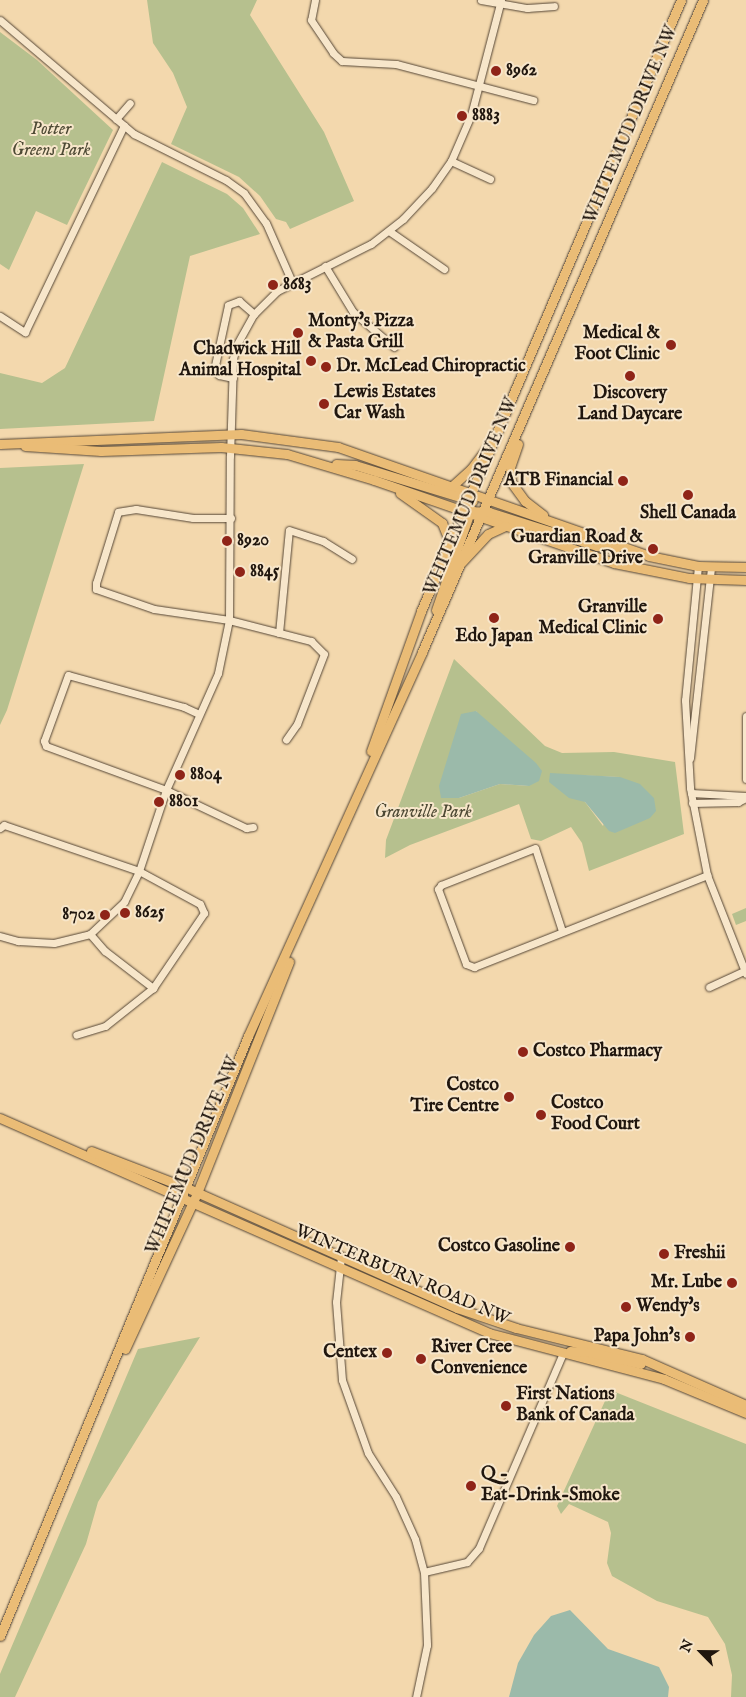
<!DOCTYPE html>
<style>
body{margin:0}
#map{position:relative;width:746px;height:1697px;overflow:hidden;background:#f3d8ad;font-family:"IM FELL English",serif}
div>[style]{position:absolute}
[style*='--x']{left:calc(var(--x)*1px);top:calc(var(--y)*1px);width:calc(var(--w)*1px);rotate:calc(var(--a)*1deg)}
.green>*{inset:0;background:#b6c08e}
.water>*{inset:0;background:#9bbaaa}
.roads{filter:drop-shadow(0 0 1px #554636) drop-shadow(0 0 1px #554636)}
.minor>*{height:7px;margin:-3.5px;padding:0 3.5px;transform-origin:3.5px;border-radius:3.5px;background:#f7e6ca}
.major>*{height:9px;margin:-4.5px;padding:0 4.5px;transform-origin:4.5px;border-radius:4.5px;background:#eabc76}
.dots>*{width:14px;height:14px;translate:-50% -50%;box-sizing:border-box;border:2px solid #f7e6ca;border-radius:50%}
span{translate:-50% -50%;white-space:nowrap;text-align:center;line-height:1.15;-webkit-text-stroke:4px #f7e6ca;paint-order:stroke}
.poi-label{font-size:18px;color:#20160e;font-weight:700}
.left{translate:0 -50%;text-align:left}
.right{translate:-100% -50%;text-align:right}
.street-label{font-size:18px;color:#20160e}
.park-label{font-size:18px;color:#4d4934;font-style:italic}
.north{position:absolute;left:676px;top:1627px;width:50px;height:50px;-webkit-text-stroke:4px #f7e6ca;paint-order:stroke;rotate:293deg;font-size:14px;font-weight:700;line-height:20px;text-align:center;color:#20160e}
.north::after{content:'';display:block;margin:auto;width:18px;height:22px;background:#20160e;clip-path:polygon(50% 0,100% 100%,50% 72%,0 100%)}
</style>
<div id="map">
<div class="green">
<i style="clip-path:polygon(147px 0,257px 0,250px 15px,324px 132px,354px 201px,290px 229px,286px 222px,276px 219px,260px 196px,239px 177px,171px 144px,187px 107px,173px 73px,153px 43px)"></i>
<i style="clip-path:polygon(0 32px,37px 60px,113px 130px,67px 225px,36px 211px,9px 270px,0 264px)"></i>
<i style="clip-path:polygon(162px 162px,227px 194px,243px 208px,260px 234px,190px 256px,154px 421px,0 429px,0 373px,42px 383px,65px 368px)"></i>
<i style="clip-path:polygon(84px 464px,7px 710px,0 725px,0 468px)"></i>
<i style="clip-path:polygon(evenodd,454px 659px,545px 746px,562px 753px,614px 752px,675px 762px,684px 834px,589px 871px,582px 843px,571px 827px,541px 841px,531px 839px,519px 804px,410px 845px,385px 858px,386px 840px,454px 659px,476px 711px,529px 786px,500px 784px,459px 798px,476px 711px,454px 659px,550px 774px,620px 777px,603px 826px,585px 802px,550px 774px)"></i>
<i style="clip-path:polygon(746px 908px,746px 921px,736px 925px,732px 914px)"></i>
<i style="clip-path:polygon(200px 1337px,98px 1502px,86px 1544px,15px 1697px,0 1697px,0 1674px,138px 1349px)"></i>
<i style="clip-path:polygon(610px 1390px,746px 1444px,746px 1697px,731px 1697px,732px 1675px,725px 1644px,708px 1617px,657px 1601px,612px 1576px,607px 1563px,611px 1533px,608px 1522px,569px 1504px,561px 1514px,557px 1506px)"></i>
</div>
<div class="water">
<i style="clip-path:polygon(476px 711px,536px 763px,542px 771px,539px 781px,529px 786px,500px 784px,459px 798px,441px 798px,439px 786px,461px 714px)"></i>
<i style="clip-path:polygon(550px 773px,620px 777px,640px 784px,654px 798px,656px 811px,650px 818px,615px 833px,609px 831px,585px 802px,569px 798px,549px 782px)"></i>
<i style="clip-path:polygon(570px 1610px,608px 1649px,659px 1667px,669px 1687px,668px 1697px,509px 1697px,518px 1663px,534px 1635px,551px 1616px)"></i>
</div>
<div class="roads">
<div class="minor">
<i style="--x:315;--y:0;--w:20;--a:101"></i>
<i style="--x:311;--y:20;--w:40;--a:56"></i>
<i style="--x:333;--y:53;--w:12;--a:42"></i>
<i style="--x:342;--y:61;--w:54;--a:3.2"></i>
<i style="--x:396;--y:64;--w:142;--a:14.7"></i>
<i style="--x:481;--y:0;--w:47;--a:9.9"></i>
<i style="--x:527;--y:8;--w:27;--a:-4"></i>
<i style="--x:0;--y:20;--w:176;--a:40.4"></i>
<i style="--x:134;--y:134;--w:103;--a:26.6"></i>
<i style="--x:226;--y:180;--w:22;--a:36"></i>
<i style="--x:244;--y:193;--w:37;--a:54"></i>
<i style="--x:266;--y:223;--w:64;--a:66.2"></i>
<i style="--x:116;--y:119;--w:21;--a:-49"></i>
<i style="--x:451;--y:161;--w:43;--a:24.8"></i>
<i style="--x:389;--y:231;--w:67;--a:34.6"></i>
<i style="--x:325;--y:266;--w:54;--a:58.7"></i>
<i style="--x:353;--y:312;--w:54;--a:40.5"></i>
<i style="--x:0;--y:316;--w:30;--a:33"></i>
<i style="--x:25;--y:332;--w:229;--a:-64.4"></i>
<i style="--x:233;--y:378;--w:14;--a:-168"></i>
<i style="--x:219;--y:375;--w:7;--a:-135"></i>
<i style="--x:214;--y:370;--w:66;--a:-77.8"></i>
<i style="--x:228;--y:305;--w:12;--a:-20"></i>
<i style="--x:239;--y:301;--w:20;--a:41"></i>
<i style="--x:231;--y:518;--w:38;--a:180"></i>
<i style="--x:193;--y:518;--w:58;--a:-171"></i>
<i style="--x:136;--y:509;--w:18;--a:171"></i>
<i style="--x:118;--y:512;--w:74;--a:107.2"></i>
<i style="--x:96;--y:583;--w:6;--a:90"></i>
<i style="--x:96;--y:589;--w:61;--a:19"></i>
<i style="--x:154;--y:609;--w:76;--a:8.3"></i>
<i style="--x:229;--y:620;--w:85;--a:14.4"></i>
<i style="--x:311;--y:641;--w:18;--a:45"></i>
<i style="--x:324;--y:654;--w:75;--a:111.1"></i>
<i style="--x:297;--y:724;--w:19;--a:125"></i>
<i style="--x:698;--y:566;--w:135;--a:95.5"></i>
<i style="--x:685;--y:700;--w:88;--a:86.7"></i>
<i style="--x:690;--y:788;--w:89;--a:78.9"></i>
<i style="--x:707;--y:875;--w:106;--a:68.5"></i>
<i style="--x:279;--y:633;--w:103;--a:-84.5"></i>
<i style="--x:289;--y:530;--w:36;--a:18"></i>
<i style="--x:323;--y:541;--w:34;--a:32"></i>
<i style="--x:199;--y:714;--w:17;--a:-155"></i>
<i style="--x:184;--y:707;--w:120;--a:-164.6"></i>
<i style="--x:68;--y:675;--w:70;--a:110"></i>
<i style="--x:44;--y:741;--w:5;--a:68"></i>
<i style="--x:46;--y:746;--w:128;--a:20.1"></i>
<i style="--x:166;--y:790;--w:89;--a:25.4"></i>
<i style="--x:246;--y:828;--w:7;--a:-8"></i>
<i style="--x:746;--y:716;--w:63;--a:90"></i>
<i style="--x:690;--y:758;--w:192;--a:-83.7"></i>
<i style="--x:691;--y:793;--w:55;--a:3.1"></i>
<i style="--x:692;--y:803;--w:46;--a:-1.2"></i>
<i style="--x:738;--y:802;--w:9;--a:-27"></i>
<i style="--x:0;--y:828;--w:5;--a:-37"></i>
<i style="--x:4;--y:825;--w:143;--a:18.8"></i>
<i style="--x:139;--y:871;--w:69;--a:28.4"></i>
<i style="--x:200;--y:904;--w:10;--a:66"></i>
<i style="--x:204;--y:913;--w:91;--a:124.2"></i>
<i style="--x:153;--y:988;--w:61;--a:141.6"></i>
<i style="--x:105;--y:1026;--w:30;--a:163"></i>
<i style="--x:562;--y:931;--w:87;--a:-108"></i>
<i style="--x:535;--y:848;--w:101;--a:158.5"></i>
<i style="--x:441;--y:885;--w:5;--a:127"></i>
<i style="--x:438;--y:889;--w:80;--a:69.5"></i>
<i style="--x:466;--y:964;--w:9;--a:21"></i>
<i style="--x:474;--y:967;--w:251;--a:-21.5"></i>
<i style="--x:90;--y:934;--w:23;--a:49"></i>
<i style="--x:105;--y:951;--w:61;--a:37.6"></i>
<i style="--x:0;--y:936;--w:19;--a:16"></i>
<i style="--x:18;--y:941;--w:36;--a:3"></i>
<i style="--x:54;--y:943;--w:37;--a:-14"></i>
<i style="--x:90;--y:934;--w:47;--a:-43.3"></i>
<i style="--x:124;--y:902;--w:34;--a:-64"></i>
<i style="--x:139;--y:871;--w:85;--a:-71.6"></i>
<i style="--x:166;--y:790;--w:128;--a:-66"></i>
<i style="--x:218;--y:673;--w:54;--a:-78.3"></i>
<i style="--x:229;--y:620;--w:164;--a:-89.7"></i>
<i style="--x:230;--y:456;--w:97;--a:-88.2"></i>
<i style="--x:233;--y:359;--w:13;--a:-77"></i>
<i style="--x:236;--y:346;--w:37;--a:-61"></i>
<i style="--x:254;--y:314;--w:33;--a:-45"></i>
<i style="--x:277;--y:291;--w:105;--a:-26.6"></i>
<i style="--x:371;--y:244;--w:41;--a:-38"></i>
<i style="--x:403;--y:219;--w:42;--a:-46.9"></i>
<i style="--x:432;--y:188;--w:33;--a:-55"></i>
<i style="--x:451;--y:161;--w:50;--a:-66.5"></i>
<i style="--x:471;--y:115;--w:119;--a:-75.4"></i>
<i style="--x:709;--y:987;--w:41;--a:-24.7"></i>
<i style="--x:341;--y:1257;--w:45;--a:96.3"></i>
<i style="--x:336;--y:1302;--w:78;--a:85.6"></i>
<i style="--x:342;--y:1380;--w:77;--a:70.4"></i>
<i style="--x:368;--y:1453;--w:52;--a:57.5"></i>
<i style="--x:396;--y:1497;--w:46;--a:65.7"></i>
<i style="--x:415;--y:1539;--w:34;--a:75"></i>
<i style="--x:424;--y:1572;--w:73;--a:87.6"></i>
<i style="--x:427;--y:1645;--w:53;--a:101.9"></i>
<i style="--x:424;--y:1572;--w:44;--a:-13.1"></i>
<i style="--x:467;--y:1562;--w:18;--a:-49"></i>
<i style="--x:479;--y:1548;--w:212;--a:-66.7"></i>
</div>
<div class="major">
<i style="--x:0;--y:444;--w:241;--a:-2.4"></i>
<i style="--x:241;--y:434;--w:98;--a:7.6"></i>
<i style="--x:338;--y:447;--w:330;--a:19.3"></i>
<i style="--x:649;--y:556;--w:50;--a:11.5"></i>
<i style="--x:698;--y:566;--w:48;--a:1.2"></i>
<i style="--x:518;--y:444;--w:24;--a:109"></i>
<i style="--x:510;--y:467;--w:15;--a:86"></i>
<i style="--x:511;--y:482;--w:24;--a:54"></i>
<i style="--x:525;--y:501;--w:23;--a:38"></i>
<i style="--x:25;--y:446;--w:76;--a:3.8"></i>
<i style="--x:101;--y:451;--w:120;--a:-1.9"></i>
<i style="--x:221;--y:447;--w:66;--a:6.1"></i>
<i style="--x:287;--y:454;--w:91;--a:16.6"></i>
<i style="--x:374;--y:480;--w:254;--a:19.1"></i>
<i style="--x:614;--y:563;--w:76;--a:11.3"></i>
<i style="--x:689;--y:578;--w:57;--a:2"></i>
<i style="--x:336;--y:464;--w:19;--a:3"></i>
<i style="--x:355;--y:465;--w:123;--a:17"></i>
<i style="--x:452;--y:486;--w:25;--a:-42"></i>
<i style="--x:471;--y:469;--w:34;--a:-53"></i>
<i style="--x:400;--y:493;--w:52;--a:35.5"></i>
<i style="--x:442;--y:523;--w:22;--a:68"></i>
<i style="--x:465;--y:511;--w:24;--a:2"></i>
<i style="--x:489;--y:512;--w:113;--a:17.5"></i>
<i style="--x:597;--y:546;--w:19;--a:6"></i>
<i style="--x:460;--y:564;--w:41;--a:-47"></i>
<i style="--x:488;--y:534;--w:19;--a:-25"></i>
<i style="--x:436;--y:610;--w:107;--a:-70.9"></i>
<i style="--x:371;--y:751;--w:149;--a:-70.3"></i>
<i style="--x:421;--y:611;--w:664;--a:-66.95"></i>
<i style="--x:0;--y:1118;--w:534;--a:23.73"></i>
<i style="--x:489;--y:1333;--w:181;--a:14.7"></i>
<i style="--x:664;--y:1379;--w:89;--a:22.5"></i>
<i style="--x:91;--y:1151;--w:101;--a:21"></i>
<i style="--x:185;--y:1187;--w:298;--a:24"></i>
<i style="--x:457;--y:1308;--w:62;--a:18.7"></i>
<i style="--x:516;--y:1328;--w:130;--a:13.8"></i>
<i style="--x:642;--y:1359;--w:114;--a:23.9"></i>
<i style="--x:125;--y:1349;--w:172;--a:-65.2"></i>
<i style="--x:197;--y:1193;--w:249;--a:-68.3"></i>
<i style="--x:570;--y:1351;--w:19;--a:3"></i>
<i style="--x:589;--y:1352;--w:53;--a:13"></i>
<i style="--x:0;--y:1636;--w:649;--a:-67.54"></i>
<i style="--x:248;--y:1036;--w:422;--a:-65.6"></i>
<i style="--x:422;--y:652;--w:710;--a:-66.68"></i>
</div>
</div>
<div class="dots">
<i style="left:496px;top:71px;background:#8f2418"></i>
<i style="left:462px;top:116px;background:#8f2418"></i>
<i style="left:273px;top:285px;background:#8f2418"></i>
<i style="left:298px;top:333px;background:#8f2418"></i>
<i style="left:671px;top:345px;background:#8f2418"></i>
<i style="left:311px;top:361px;background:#8f2418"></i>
<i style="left:326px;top:367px;background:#8f2418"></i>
<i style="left:630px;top:376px;background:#8f2418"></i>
<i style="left:324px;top:404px;background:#8f2418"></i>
<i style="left:623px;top:481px;background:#8f2418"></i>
<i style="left:688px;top:495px;background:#8f2418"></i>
<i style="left:227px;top:541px;background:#8f2418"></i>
<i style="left:653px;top:549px;background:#8f2418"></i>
<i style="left:240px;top:572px;background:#8f2418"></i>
<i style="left:494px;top:618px;background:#8f2418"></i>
<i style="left:658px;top:619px;background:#8f2418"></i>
<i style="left:180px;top:775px;background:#8f2418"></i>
<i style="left:159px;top:802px;background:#8f2418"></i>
<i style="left:125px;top:913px;background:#8f2418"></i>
<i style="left:105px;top:915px;background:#8f2418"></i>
<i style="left:523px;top:1052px;background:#8f2418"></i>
<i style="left:509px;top:1097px;background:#8f2418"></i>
<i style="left:541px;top:1115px;background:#8f2418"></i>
<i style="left:570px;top:1247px;background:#8f2418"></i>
<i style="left:664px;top:1254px;background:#8f2418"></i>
<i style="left:732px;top:1283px;background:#8f2418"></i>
<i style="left:626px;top:1307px;background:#8f2418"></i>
<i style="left:690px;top:1337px;background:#8f2418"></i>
<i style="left:387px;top:1353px;background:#8f2418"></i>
<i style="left:421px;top:1359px;background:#8f2418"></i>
<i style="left:506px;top:1406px;background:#8f2418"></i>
<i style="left:471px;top:1486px;background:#8f2418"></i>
</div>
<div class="poi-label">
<span class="left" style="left:506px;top:71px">8962</span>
<span class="left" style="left:472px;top:116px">8883</span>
<span class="left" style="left:283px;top:285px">8683</span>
<span class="left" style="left:308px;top:333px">Monty's Pizza<br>&amp; Pasta Grill</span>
<span class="right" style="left:660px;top:345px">Medical &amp;<br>Foot Clinic</span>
<span class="right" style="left:301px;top:361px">Chadwick Hill<br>Animal Hospital</span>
<span class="left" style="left:336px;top:367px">Dr. McLead Chiropractic</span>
<span class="left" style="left:334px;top:404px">Lewis Estates<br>Car Wash</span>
<span style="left:630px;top:405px">Discovery<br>Land Daycare</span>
<span class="right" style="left:613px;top:481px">ATB Financial</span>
<span style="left:688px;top:514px">Shell Canada</span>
<span class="right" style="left:643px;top:549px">Guardian Road &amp;<br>Granville Drive</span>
<span class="left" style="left:237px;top:541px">8920</span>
<span class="left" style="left:250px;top:572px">8845</span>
<span class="right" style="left:647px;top:619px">Granville<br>Medical Clinic</span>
<span style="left:494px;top:637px">Edo Japan</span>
<span class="left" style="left:190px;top:775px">8804</span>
<span class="left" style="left:169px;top:802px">8801</span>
<span class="left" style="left:135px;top:913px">8625</span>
<span class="right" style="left:95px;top:915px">8702</span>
<span class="left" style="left:533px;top:1052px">Costco Pharmacy</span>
<span class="right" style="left:499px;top:1097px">Costco<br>Tire Centre</span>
<span class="left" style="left:551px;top:1115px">Costco<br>Food Court</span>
<span class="right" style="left:560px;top:1247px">Costco Gasoline</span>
<span class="left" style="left:674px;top:1254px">Freshii</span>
<span class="right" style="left:722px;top:1283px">Mr. Lube</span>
<span class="left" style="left:636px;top:1307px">Wendy's</span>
<span class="right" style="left:680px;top:1337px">Papa John's</span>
<span class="left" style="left:431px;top:1359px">River Cree<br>Convenience</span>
<span class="right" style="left:377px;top:1353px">Centex</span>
<span class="left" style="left:516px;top:1406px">First Nations<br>Bank of Canada</span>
<span class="left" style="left:481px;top:1486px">Q -<br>Eat-Drink-Smoke</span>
</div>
<div class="street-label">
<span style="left:632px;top:125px;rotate:-67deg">WHITEMUD DRIVE NW</span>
<span style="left:472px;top:497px;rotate:-67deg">WHITEMUD DRIVE NW</span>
<span style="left:194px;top:1156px;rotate:-67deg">WHITEMUD DRIVE NW</span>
<span style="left:402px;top:1276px;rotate:23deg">WINTERBURN ROAD NW</span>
</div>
<div class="park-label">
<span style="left:51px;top:141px">Potter<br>Greens Park</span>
<span style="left:423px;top:813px">Granville Park</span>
</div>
<div class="north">N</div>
</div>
